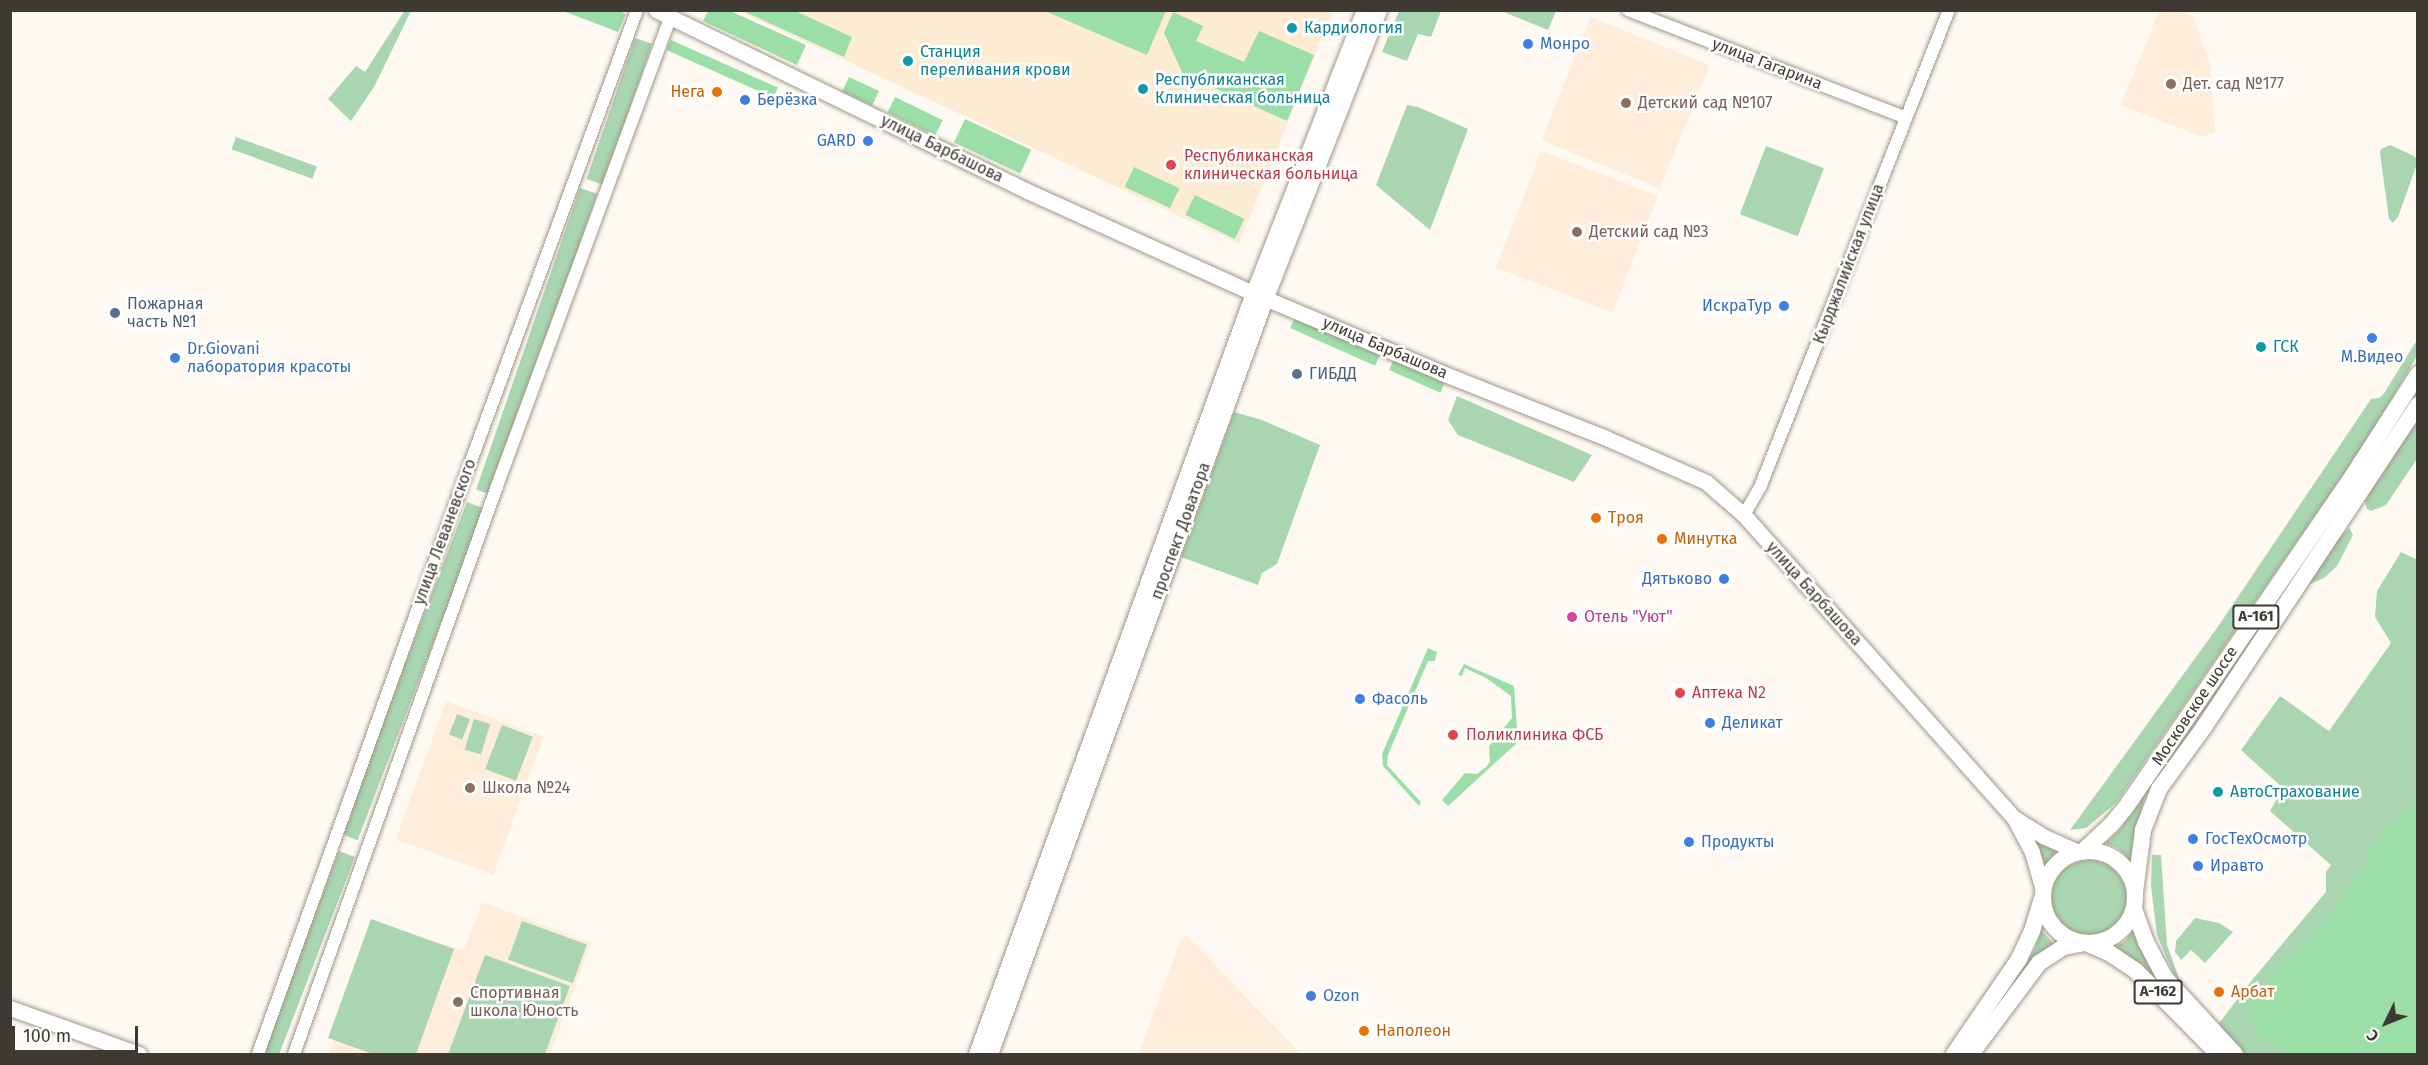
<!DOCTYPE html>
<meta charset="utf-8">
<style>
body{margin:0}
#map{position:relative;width:2428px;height:1065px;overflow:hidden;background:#fefaf3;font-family:"Fira Sans",sans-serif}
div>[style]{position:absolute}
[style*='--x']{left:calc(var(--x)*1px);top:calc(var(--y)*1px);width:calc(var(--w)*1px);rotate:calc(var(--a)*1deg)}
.built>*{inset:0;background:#fcecd4}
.education>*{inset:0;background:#feeddb;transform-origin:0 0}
.green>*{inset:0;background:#a9d5b0;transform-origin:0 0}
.round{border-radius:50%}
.forest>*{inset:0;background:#9cdea7;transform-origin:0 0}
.roads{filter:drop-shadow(0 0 2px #a09686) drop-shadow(0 0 2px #a09686)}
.minor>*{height:12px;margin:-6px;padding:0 6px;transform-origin:6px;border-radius:6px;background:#fff}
.major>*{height:15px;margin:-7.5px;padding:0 7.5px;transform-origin:7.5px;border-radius:7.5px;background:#fff}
.highway>*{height:16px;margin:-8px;padding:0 8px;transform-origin:8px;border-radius:8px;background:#fff}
.highway>.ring{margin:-8px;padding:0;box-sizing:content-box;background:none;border:16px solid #fff;border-radius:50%}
.dots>*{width:16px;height:16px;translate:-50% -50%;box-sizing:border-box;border:3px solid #fff;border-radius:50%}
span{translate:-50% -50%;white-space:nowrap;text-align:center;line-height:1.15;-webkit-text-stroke:5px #fff;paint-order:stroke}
.shield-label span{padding:2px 4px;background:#fff;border:2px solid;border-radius:4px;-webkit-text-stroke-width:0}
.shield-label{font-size:15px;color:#3e3933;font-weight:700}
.culture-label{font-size:16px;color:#0d838f}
.left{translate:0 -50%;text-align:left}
.shop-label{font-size:16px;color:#366cbe}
.right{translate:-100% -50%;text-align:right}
.street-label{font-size:16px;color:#3e3933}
.education-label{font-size:16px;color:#785e54}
.food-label{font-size:16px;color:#c56008}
.health-label{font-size:16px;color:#be3a42}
.service-label{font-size:16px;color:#4e5e75}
.hotel-label{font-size:16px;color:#b23c85}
.frame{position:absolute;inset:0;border:12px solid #3e3933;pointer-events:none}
.north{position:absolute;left:2356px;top:993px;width:60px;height:60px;-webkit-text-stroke:4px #fff;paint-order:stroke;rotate:227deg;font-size:16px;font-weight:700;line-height:24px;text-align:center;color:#3e3933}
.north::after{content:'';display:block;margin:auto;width:21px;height:27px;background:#3e3933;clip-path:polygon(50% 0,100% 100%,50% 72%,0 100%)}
.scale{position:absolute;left:12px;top:1026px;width:126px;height:27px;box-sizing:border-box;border:3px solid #3e3933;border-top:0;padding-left:8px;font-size:18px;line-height:21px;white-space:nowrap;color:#3e3933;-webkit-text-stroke:4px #fff;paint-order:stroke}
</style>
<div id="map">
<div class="built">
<i style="clip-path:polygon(739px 11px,1333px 11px,1239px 244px)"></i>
</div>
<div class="education">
<i style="clip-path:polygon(2159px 11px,2180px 11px,2193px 16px,2210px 63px,2215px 132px,2202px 137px,2121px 105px)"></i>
<i style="left:1591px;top:17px;width:128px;height:133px;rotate:22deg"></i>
<i style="left:1541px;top:151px;width:125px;height:125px;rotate:21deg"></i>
<i style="left:446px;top:701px;width:104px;height:147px;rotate:20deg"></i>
<i style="clip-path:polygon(482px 902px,591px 943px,550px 1054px,329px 1054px,375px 923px,464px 950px)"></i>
<i style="clip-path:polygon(1187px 936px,1301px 1054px,1139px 1054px,1181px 938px)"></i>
</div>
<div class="green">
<i style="clip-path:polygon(405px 10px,411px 11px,374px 87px,351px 121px,328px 99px,356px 66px,365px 72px)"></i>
<i style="clip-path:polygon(1399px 11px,1441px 11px,1431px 37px,1418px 34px,1407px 61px,1382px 52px)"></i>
<i style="clip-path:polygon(1501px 11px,1556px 10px,1556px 11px,1548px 30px)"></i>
<i style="left:635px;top:38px;width:18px;height:149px;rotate:19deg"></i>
<i style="clip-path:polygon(1407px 105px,1418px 107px,1468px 129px,1430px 230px,1376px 185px)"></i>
<i style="left:236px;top:137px;width:86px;height:13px;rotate:20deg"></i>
<i style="clip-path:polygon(2390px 145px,2414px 156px,2418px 161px,2398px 217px,2393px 223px,2389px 219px,2380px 153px,2381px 149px)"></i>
<i style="left:1766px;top:146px;width:62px;height:73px;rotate:21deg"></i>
<i style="left:580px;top:188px;width:18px;height:319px;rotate:19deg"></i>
<i style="clip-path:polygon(2417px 340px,2417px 356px,2367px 440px,2116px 803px,2086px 828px,2070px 830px,2217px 628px,2371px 399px,2379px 398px,2383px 395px)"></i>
<i style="clip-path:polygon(1457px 396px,1592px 455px,1574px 482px,1458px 435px,1448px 420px)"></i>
<i style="clip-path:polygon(1234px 412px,1262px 420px,1320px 445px,1277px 564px,1262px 573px,1258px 585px,1181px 557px)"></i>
<i style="clip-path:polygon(2417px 414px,2417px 459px,2386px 505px,2371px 511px,2367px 509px,2365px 501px)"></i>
<i style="left:467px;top:502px;width:19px;height:355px;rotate:21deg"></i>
<i style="clip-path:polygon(2349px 528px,2353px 535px,2337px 566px,2324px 578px,2305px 586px,2339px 538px)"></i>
<i style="clip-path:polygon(2401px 552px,2418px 560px,2417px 1054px,2244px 1054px,2217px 1026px,2252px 980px,2326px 892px,2326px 872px,2331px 865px,2270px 811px,2283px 788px,2241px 750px,2280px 696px,2329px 731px,2391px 643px,2375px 617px,2377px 591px)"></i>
<i style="left:457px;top:714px;width:14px;height:22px;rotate:21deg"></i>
<i style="left:474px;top:719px;width:17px;height:32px;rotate:17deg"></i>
<i style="left:502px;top:725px;width:33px;height:47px;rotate:21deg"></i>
<i style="clip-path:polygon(2145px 794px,2135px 838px,2133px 863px,2118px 848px,2106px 843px,2121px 828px)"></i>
<i style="clip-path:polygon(2025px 833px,2058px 850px,2043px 869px)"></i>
<i style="left:339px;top:851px;width:17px;height:215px;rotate:21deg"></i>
<i style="clip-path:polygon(2152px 855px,2161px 855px,2167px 945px,2180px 981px,2176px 979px,2157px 935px,2151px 886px)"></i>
<i class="round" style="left:2051px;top:860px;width:76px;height:76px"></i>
<i style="clip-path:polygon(2195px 918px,2219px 923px,2233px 932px,2205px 963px,2191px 950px,2181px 960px,2175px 952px,2176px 941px)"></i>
<i style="clip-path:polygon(371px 919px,454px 949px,416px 1054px,373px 1054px,328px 1038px)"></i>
<i style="left:522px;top:921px;width:69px;height:41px;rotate:20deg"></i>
<i style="clip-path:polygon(2135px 928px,2167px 993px,2113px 948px,2125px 941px)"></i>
<i style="clip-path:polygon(2041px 930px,2054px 944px,2027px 967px,2025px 966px,2035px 949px)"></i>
<i style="clip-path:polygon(485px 955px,570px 986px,545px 1054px,448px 1054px)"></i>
</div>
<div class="forest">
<i style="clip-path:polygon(563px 11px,619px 11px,626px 14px,618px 32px)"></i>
<i style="clip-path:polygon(708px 11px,730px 11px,806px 45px,797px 65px,703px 21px)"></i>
<i style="clip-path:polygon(743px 11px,795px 11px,852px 37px,844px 57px)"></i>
<i style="clip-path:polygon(1045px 11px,1166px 11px,1147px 55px)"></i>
<i style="clip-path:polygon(1173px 12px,1203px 26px,1196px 41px,1244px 62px,1259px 31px,1314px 55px,1287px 121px,1183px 74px,1164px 33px)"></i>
<i style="left:671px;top:40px;width:117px;height:11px;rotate:24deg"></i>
<i style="left:849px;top:77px;width:33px;height:16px;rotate:25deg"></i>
<i style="left:895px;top:97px;width:53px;height:17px;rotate:26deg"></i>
<i style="left:965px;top:119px;width:73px;height:26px;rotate:25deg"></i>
<i style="left:1134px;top:167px;width:50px;height:22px;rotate:25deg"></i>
<i style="left:1195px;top:195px;width:55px;height:22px;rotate:26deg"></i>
<i style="left:1295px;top:317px;width:93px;height:12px;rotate:24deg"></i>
<i style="left:1394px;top:359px;width:56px;height:12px;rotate:24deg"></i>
<i style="clip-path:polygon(1428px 648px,1437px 652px,1435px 661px,1428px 661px,1388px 755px,1387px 765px,1421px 802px,1419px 806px,1383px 766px,1382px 754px)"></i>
<i style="clip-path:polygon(1464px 664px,1514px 686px,1518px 742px,1448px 806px,1442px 800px,1465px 773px,1477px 774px,1486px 767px,1490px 762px,1489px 746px,1512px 718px,1511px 696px,1486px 678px,1465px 668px,1462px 676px,1458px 675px)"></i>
<i style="clip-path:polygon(2417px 802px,2417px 1054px,2288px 1054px,2259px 1036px,2246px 1007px,2334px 910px,2381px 835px)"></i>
</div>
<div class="roads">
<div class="minor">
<i style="--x:1628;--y:10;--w:298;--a:21.2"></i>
<i style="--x:1744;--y:515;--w:34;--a:-60"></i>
<i style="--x:1761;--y:485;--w:511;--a:-68.41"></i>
<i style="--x:258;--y:1054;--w:598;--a:-70.26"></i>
<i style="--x:460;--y:491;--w:513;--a:-69.8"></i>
<i style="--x:294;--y:1054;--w:603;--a:-70.33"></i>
<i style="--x:497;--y:486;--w:499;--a:-69.7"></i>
</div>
<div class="major">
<i style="--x:656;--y:10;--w:413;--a:26"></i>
<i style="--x:1027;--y:191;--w:248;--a:24.3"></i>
<i style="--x:1253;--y:293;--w:205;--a:22.9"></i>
<i style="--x:1442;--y:373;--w:176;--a:21.6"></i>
<i style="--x:1606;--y:438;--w:109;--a:23.7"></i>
<i style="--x:1706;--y:482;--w:50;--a:41"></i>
<i style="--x:1744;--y:515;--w:406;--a:48.3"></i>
<i style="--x:2014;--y:818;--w:38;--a:62"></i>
<i style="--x:2032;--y:852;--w:40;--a:74"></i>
<i style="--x:2016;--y:819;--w:34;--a:32"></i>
<i style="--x:2045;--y:837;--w:37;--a:24"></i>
<i style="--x:10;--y:1008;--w:137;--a:19.6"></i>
<i style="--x:976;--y:1054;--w:810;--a:-70"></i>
<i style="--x:1253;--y:293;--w:304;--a:-68.6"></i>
<i style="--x:990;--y:1054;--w:806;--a:-69.97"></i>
<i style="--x:1266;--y:297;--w:308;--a:-68.5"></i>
</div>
<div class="highway">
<i class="ring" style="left:2043px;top:851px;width:76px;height:76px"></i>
<i style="--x:2083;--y:851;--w:38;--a:-43"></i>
<i style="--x:2111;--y:825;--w:23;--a:-50"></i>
<i style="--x:2126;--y:807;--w:396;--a:-55.6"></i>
<i style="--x:2350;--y:480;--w:126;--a:-57.3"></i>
<i style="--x:2135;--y:892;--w:63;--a:-82.6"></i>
<i style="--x:2143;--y:830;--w:44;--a:-68.7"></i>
<i style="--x:2159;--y:789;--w:77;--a:-54"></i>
<i style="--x:2204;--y:727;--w:387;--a:-56.4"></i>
<i style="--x:2134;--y:909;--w:35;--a:70"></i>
<i style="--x:2146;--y:942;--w:41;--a:62.2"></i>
<i style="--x:2165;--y:978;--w:103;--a:47.4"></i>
<i style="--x:2088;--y:944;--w:25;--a:23"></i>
<i style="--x:2111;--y:954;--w:30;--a:34"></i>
<i style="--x:2136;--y:971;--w:117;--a:45.3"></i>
<i style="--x:1954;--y:1054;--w:115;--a:-55.6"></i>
<i style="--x:2019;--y:959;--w:31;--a:-65"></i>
<i style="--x:2032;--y:931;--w:34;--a:-73"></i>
<i style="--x:1971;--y:1054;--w:114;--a:-53.2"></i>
<i style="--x:2039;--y:963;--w:30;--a:-33"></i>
<i style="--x:2064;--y:947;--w:20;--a:-11"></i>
</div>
</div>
<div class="dots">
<i style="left:1292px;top:28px;background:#0f9aa8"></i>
<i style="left:1528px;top:44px;background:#3f7fe0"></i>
<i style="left:908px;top:61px;background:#0f9aa8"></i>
<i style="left:2171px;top:84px;background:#8d6e63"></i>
<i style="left:1143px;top:89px;background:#0f9aa8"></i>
<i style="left:717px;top:92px;background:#e8710a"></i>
<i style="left:745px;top:100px;background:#3f7fe0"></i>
<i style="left:1626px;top:103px;background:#8d6e63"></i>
<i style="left:868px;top:141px;background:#3f7fe0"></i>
<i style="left:1171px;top:165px;background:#e0444e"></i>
<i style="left:1577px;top:232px;background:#8d6e63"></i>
<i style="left:1784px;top:306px;background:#3f7fe0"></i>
<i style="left:115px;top:313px;background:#5c6f8a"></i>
<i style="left:2372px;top:338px;background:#3f7fe0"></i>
<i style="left:2261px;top:347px;background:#0f9aa8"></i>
<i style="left:175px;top:358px;background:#3f7fe0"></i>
<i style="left:1297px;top:374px;background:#5c6f8a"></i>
<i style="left:1596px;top:518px;background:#e8710a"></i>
<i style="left:1662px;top:539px;background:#e8710a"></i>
<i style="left:1724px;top:579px;background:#3f7fe0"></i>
<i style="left:1572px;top:617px;background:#d1479c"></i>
<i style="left:1680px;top:693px;background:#e0444e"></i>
<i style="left:1360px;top:699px;background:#3f7fe0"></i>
<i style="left:1710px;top:723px;background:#3f7fe0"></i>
<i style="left:1453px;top:735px;background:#e0444e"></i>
<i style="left:470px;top:788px;background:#8d6e63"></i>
<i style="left:2218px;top:792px;background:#0f9aa8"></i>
<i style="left:2193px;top:839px;background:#3f7fe0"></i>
<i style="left:1689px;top:842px;background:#3f7fe0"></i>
<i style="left:2198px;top:866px;background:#3f7fe0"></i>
<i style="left:2219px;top:992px;background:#e8710a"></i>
<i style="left:1311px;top:996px;background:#3f7fe0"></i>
<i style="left:458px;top:1002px;background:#8d6e63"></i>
<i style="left:1364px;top:1031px;background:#e8710a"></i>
</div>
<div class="shield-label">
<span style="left:2256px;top:617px">А-161</span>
<span style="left:2158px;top:992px">А-162</span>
</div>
<div class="culture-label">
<span class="left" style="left:1304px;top:28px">Кардиология</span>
<span class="left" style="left:920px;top:61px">Станция<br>переливания крови</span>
<span class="left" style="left:1155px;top:89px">Республиканская<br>Клиническая больница</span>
<span class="left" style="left:2273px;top:347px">ГСК</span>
<span class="left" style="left:2230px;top:792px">АвтоСтрахование</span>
</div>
<div class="shop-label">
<span class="left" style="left:1540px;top:44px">Монро</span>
<span class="left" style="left:757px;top:100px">Берёзка</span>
<span class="right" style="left:856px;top:141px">GARD</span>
<span class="right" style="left:1772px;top:306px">ИскраТур</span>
<span class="left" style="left:187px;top:358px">Dr.Giovani<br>лаборатория красоты</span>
<span style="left:2372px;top:357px">М.Видео</span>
<span class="right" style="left:1712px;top:579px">Дятьково</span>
<span class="left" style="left:1372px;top:699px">Фасоль</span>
<span class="left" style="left:1722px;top:723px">Деликат</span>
<span class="left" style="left:2205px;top:839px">ГосТехОсмотр</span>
<span class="left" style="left:1701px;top:842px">Продукты</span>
<span class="left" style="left:2210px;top:866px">Иравто</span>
<span class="left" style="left:1323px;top:996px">Ozon</span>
</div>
<div class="street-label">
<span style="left:1767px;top:64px;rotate:21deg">улица Гагарина</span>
<span style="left:942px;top:149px;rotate:26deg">улица Барбашова</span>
<span style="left:1849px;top:264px;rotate:-69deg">Кырджалийская улица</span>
<span style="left:1385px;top:348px;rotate:23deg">улица Барбашова</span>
<span style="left:1181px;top:531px;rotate:-70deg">проспект Доватора</span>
<span style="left:445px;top:532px;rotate:-70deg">улица Леваневского</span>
<span style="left:1814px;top:594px;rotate:48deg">улица Барбашова</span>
<span style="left:2195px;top:706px;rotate:-56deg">Московское шоссе</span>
</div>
<div class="education-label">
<span class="left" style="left:2183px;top:84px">Дет. сад №177</span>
<span class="left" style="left:1638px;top:103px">Детский сад №107</span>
<span class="left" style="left:1589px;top:232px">Детский сад №3</span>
<span class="left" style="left:482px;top:788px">Школа №24</span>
<span class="left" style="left:470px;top:1002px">Спортивная<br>школа Юность</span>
</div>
<div class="food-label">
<span class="right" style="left:705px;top:92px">Нега</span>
<span class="left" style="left:1608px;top:518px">Троя</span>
<span class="left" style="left:1674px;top:539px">Минутка</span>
<span class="left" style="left:2231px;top:992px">Арбат</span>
<span class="left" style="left:1376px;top:1031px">Наполеон</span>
</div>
<div class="health-label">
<span class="left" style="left:1184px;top:165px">Республиканская<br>клиническая больница</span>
<span class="left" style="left:1692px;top:693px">Аптека N2</span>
<span class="left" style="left:1466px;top:735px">Поликлиника ФСБ</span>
</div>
<div class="service-label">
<span class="left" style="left:127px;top:313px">Пожарная<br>часть №1</span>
<span class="left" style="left:1309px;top:374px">ГИБДД</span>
</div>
<div class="hotel-label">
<span class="left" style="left:1584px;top:617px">Отель "Уют"</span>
</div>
<div class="frame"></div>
<div class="north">С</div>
<div class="scale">100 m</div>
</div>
